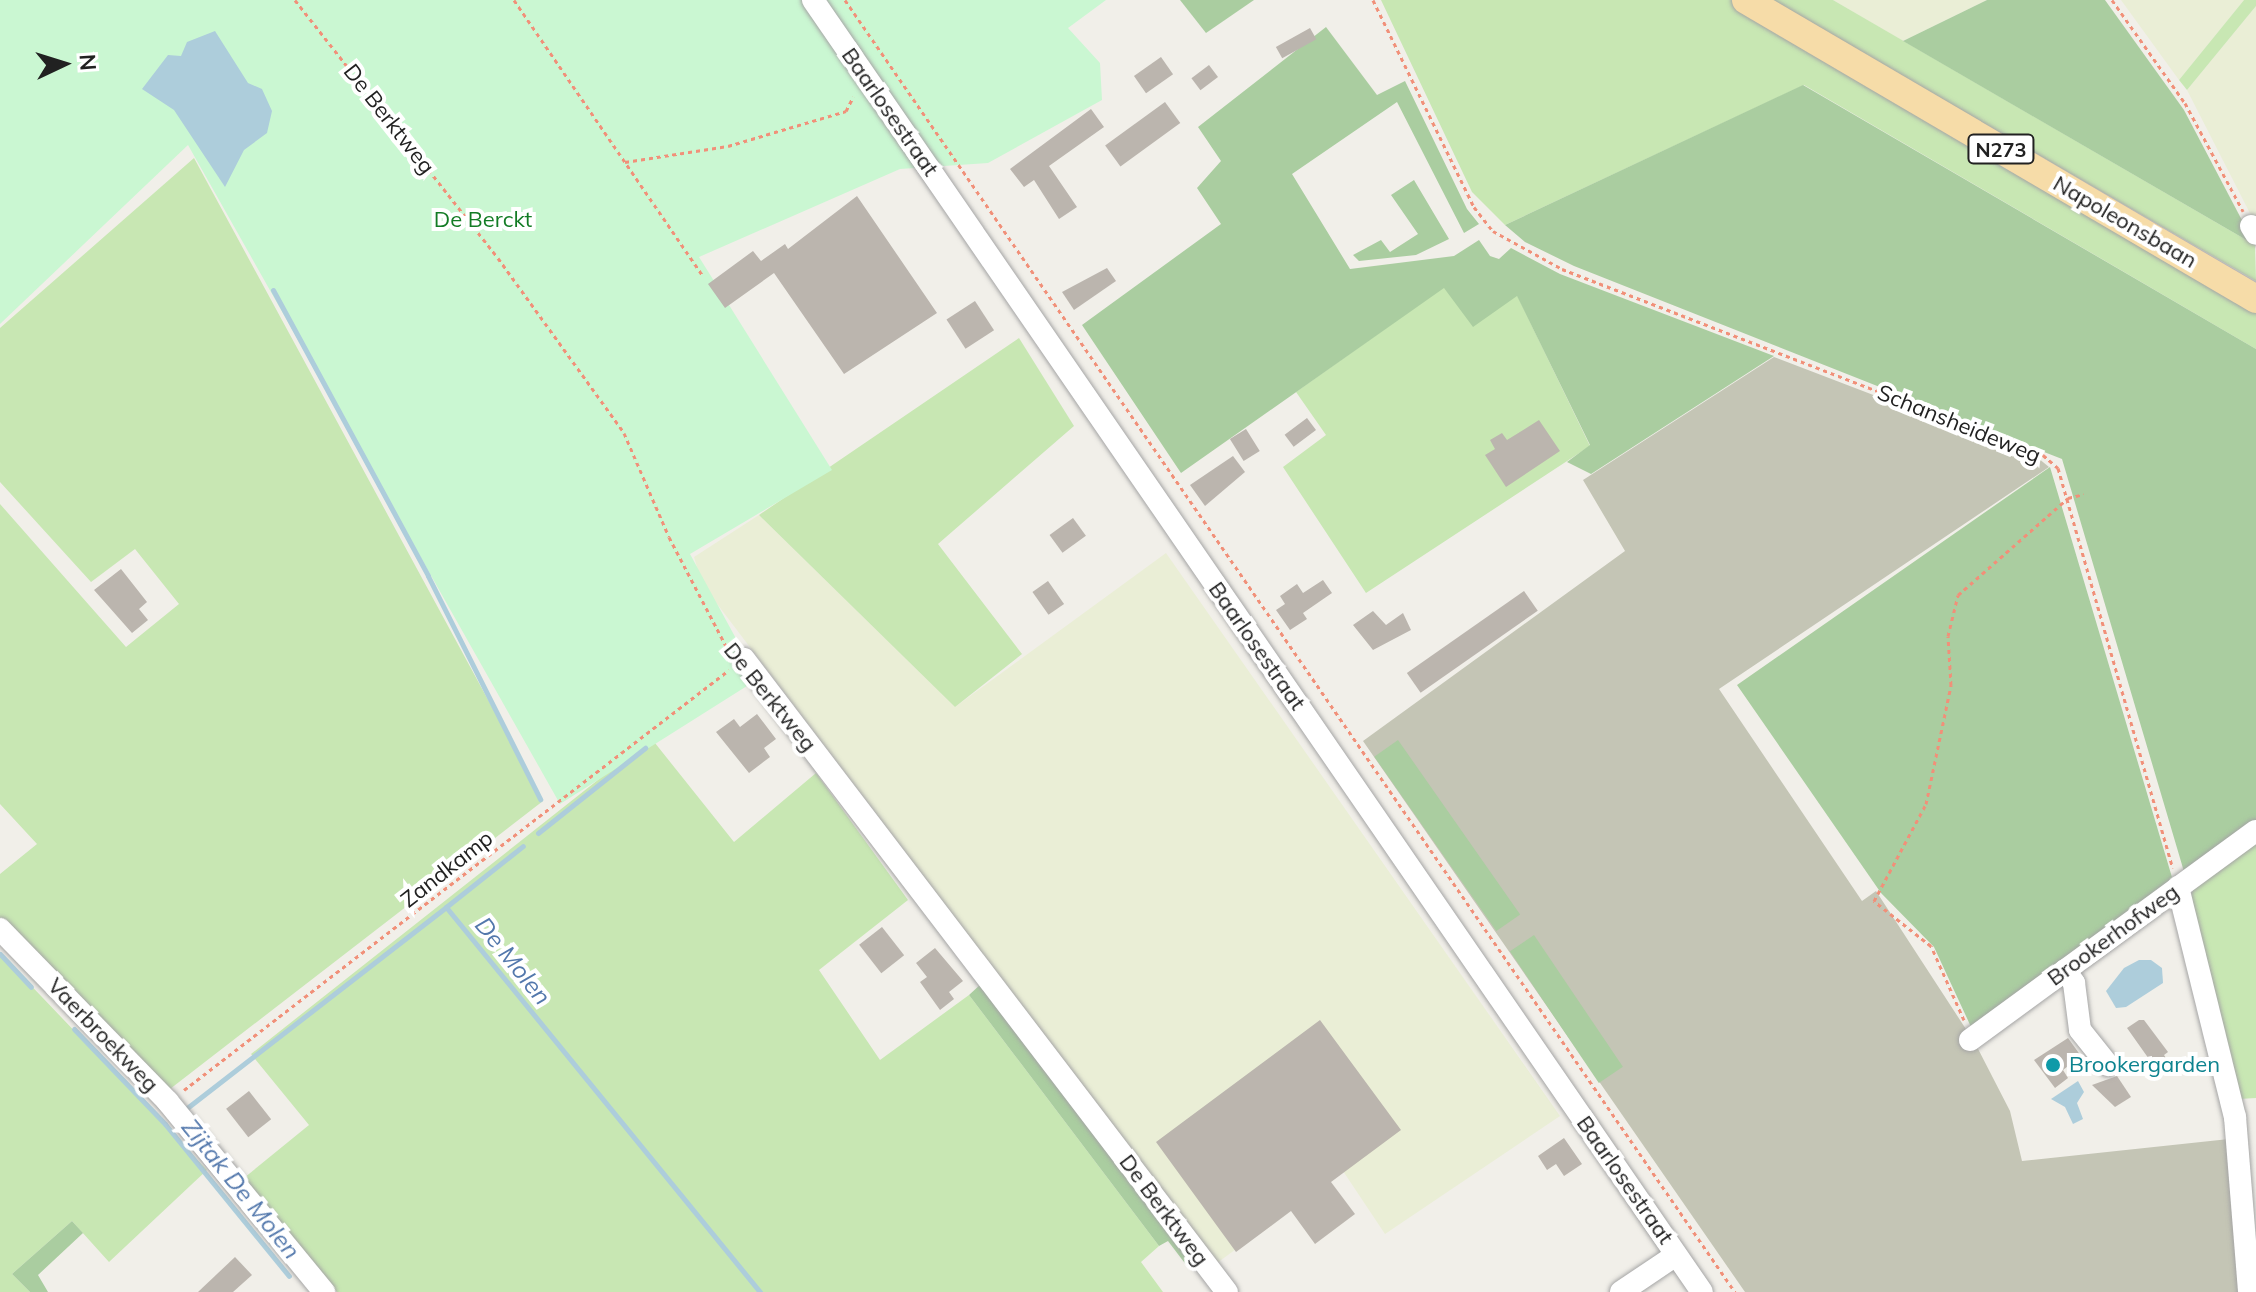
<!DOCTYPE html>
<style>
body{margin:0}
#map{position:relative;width:2256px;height:1292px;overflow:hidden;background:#f1efe9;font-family:Mulish,sans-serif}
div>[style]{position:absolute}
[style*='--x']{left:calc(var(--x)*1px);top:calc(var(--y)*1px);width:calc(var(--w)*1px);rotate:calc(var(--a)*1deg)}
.construction>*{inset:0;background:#c4c5b5}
.farmland>*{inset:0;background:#eaeed6}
.grass>*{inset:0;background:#c8e7b3}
.forest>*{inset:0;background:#aacda0;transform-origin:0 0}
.park>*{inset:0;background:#caf7d2}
.water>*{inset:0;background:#adcddb}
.stream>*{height:5px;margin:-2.5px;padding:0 2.5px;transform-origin:2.5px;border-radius:2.5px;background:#adcddb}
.building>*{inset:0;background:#bbb5ae;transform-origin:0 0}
.path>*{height:3px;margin-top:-1.5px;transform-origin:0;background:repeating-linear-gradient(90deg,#f19079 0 4px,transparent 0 8px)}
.roads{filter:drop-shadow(0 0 2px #a5a5a5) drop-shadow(0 0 2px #a5a5a5)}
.minor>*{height:22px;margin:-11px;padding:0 11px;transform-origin:11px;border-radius:11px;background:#fff}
.major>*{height:28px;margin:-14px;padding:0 14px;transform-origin:14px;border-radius:14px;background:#f6dca8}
.dots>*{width:22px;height:22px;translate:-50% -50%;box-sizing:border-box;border:4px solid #fff;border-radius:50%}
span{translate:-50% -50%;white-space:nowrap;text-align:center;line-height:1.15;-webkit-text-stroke:8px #fff;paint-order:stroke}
.shield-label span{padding:2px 6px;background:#fff;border:2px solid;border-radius:6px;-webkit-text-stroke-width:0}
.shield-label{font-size:20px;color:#212121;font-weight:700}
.street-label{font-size:22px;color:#212121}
.park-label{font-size:22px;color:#137c25}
.culture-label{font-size:22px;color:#0d838f}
.left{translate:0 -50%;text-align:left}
.water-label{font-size:24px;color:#5378ac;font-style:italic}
.north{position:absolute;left:24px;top:24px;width:80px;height:80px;-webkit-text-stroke:6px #fff;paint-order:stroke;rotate:86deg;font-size:22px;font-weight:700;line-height:32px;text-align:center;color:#212121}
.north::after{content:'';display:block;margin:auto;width:28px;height:36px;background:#212121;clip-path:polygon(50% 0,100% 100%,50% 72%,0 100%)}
</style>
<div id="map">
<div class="construction">
<i style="clip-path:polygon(1774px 357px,2038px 458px,2049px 467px,1719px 689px,1862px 901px,1876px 891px,1975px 1043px,2010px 1111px,2022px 1161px,2229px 1139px,2241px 1292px,1745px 1292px,1363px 741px,1625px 551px,1583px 480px)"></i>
</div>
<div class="farmland">
<i style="clip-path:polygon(1833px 0,1987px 0,1903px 41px)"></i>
<i style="clip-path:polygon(2121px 0,2244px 0,2179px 80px)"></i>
<i style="clip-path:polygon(2256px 6px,2256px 225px,2187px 90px)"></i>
<i style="clip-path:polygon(759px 515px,955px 707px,1166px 553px,1560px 1116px,1385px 1234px,1343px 1171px,1217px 1263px,702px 584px,694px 557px)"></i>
</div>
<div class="grass">
<i style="clip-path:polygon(1381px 0,1731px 0,2256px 309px,2256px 349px,1804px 85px,1505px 225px,1472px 192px)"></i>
<i style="clip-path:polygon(1771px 0,1833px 0,2255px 245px,2256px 281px)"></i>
<i style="clip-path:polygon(2244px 0,2256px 0,2256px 6px,2187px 90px,2179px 80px)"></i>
<i style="clip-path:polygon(194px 158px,543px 801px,170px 1089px,0 922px,0 874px,37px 844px,0 804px,0 504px,126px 647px,179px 604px,135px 549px,91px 582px,0 482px,0 328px)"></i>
<i style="clip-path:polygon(1444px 287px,1517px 295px,1590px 446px,1366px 593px,1283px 467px,1326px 435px,1296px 392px)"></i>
<i style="clip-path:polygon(1019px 338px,1074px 426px,938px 544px,1022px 654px,955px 707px,759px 515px)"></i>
<i style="clip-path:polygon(651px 738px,734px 842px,816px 773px,908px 900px,819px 970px,880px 1060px,969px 995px,1159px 1246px,1141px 1262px,1163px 1292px,337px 1292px,244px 1178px,309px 1125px,251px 1054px)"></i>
<i style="clip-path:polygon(2256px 839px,2256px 1098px,2239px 1099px,2190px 899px,2195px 884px)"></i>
<i style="clip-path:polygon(0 953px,207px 1170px,109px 1262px,72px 1221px,12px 1274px,30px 1292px,0 1292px)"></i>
</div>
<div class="forest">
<i style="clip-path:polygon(1180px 0,1254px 0,1206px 33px)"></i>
<i style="clip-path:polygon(1987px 0,2105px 0,2184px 110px,2255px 245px,1903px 41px)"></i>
<i style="clip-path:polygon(1326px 27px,1377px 95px,1405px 81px,1467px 209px,1479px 224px,1464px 233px,1397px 102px,1292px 174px,1350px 269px,1454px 256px,1479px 240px,1490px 256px,1499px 259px,1511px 248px,1560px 274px,1774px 356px,1591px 474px,1567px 462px,1590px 445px,1517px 296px,1473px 327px,1444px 288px,1181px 473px,1082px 325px,1221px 224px,1197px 188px,1221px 161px,1198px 127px)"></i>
<i style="clip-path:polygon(1803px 85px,2256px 349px,2256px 822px,2185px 875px,2062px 459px,1574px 266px,1525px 242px,1505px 225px)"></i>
<i style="clip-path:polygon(1414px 180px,1449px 239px,1416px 255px,1359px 261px,1353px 255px,1381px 240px,1390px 252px,1418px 234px,1391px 195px)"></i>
<i style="clip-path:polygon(2050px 467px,2174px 884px,1972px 1029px,1934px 947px,1881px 893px,1737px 685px)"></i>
<i style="left:1398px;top:740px;width:213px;height:29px;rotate:55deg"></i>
<i style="left:1534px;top:935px;width:159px;height:29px;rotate:56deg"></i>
<i style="clip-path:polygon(981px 984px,1193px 1263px,1187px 1266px,1168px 1241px,1159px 1246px,969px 995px)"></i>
<i style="clip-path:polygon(72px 1221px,83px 1233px,38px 1275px,48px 1292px,30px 1292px,12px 1274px)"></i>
</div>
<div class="park">
<i style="clip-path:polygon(0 0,1106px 0,1068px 28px,1100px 63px,1102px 100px,988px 163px,900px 169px,699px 257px,832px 470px,690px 554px,758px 679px,560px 804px,188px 145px,0 324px)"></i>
</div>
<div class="water">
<i style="clip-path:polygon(215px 31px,248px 83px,262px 89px,272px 111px,267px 133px,244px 150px,225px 187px,174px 110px,142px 89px,168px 55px,181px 56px,187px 42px)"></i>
<i style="clip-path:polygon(2139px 960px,2151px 960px,2162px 968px,2163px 983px,2126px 1007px,2116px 1008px,2106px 991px,2124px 968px)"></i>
<i style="clip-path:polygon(2078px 1081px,2084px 1092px,2077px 1103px,2083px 1119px,2073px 1124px,2065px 1107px,2051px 1099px)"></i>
</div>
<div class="stream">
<i style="--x:273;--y:290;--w:325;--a:61.5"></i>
<i style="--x:428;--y:576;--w:250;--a:63.3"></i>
<i style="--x:538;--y:833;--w:137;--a:-38.5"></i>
<i style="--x:446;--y:907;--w:98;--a:-38.4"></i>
<i style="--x:0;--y:954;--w:45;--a:46.8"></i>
<i style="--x:74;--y:1029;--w:132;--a:46.2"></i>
<i style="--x:165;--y:1124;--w:196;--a:50.8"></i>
<i style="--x:187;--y:1108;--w:328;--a:-37.8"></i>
<i style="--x:446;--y:907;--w:497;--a:50.8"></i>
</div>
<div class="building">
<i style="left:1310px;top:28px;width:13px;height:39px;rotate:61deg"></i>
<i style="left:1161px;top:57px;width:21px;height:33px;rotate:55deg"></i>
<i style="left:1209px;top:65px;width:15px;height:22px;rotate:53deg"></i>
<i style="left:1165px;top:102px;width:26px;height:74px;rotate:54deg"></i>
<i style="clip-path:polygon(1091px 109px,1104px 127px,1049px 166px,1077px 207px,1059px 219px,1034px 180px,1024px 187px,1010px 169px)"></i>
<i style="clip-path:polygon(857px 196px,937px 313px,844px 374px,774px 273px,725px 308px,708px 284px,753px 251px,761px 261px,785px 244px,788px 249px)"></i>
<i style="clip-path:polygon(1107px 268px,1116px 281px,1074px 310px,1062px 292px)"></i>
<i style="left:975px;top:301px;width:35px;height:34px;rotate:57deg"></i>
<i style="left:1307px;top:418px;width:15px;height:28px;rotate:53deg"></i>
<i style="clip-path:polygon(1539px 420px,1560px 451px,1506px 487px,1485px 455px,1495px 449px,1490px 440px,1502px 433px,1507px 440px)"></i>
<i style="left:1246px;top:429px;width:26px;height:19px;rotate:58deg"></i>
<i style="clip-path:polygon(1233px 456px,1245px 472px,1205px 506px,1190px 485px)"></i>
<i style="left:1073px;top:518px;width:22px;height:29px;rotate:54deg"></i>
<i style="clip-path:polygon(121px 569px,147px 602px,139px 609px,148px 620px,132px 633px,94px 590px)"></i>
<i style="clip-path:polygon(1323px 580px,1332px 593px,1303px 613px,1307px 619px,1290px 630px,1276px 610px,1285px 604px,1280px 596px,1297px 584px,1303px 593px)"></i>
<i style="left:1048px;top:581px;width:28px;height:19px;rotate:55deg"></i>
<i style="left:1524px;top:591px;width:24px;height:143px;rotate:55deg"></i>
<i style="clip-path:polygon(1373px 611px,1386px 625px,1403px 613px,1411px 630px,1373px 650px,1353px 625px)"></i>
<i style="clip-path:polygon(757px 714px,776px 739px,764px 748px,770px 757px,749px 773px,716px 732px,734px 719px,740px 727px)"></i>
<i style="left:882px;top:927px;width:36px;height:29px;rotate:52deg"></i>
<i style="clip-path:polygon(935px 948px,963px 981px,949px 992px,954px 999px,940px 1010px,920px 982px,927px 977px,916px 963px)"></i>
<i style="clip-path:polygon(1320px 1020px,1401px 1130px,1331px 1182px,1355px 1214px,1315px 1244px,1291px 1211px,1236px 1252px,1156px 1142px)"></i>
<i style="clip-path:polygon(2139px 1020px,2144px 1020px,2168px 1052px,2164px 1055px,2172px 1067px,2161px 1076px,2127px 1028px)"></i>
<i style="clip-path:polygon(2068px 1038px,2081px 1056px,2063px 1070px,2068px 1078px,2055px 1088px,2034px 1060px)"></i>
<i style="clip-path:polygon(2117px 1076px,2131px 1097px,2115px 1107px,2092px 1085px)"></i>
<i style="left:249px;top:1091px;width:36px;height:29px;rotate:52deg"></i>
<i style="clip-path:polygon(1564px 1138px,1582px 1164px,1564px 1176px,1556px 1164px,1547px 1170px,1538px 1156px)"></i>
<i style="clip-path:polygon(235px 1257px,252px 1275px,233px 1292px,198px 1292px)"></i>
</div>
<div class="path">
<i style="--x:295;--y:0;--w:328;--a:51.8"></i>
<i style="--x:498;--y:258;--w:216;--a:54.2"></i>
<i style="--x:624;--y:433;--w:113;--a:66.6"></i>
<i style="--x:669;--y:537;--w:125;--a:62.4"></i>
<i style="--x:514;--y:0;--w:335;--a:55.6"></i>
<i style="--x:845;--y:0;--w:1569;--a:55.44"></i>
<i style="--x:1373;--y:0;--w:230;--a:64"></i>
<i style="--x:1474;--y:207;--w:31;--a:52"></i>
<i style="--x:1493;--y:231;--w:79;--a:28.8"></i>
<i style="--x:1562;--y:269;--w:516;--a:21.14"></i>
<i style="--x:2043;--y:455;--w:20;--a:41"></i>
<i style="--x:2058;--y:468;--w:416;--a:74"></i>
<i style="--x:2112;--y:0;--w:126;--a:54.7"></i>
<i style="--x:2185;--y:103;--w:123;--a:61.8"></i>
<i style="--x:625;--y:162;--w:104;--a:-8.8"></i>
<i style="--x:728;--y:146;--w:123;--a:-16.5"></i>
<i style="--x:846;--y:111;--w:16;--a:-63"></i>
<i style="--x:1964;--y:1020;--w:81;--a:-114"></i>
<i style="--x:1931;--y:946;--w:73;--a:-141.7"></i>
<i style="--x:1874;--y:901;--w:110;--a:-61.8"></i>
<i style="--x:1926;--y:804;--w:122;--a:-78.1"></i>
<i style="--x:1951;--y:685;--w:49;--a:-93.5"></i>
<i style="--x:1948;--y:636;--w:42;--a:-76.3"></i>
<i style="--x:1958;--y:595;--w:147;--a:-41.4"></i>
<i style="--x:2068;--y:498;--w:16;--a:-14"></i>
<i style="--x:184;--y:1090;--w:688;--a:-37.62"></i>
</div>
<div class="roads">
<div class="minor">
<i style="--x:813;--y:0;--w:1568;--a:55.47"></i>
<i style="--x:2251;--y:226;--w:9;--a:58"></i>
<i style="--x:744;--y:659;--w:796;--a:52.66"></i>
<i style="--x:2178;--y:887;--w:237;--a:76.1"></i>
<i style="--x:2235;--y:1117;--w:176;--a:85.4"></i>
<i style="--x:0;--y:929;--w:241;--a:45.8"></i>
<i style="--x:168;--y:1102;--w:246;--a:50.6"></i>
<i style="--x:2065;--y:970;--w:16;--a:55"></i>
<i style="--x:2074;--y:983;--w:47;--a:82.7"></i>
<i style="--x:2080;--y:1030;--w:45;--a:51.3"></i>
<i style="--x:1970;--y:1040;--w:354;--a:-36.2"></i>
<i style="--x:1621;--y:1292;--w:66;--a:-33.9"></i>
</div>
<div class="major">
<i style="--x:1746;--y:0;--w:591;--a:30.38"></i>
</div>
</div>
<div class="dots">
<i style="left:2053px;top:1065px;background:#0f9aa8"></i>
</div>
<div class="shield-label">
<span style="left:2001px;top:149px">N273</span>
</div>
<div class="street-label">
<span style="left:890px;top:112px;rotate:55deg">Baarlosestraat</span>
<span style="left:389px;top:119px;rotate:52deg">De Berktweg</span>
<span style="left:2125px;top:222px;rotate:30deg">Napoleonsbaan</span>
<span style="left:1959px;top:424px;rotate:22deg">Schansheideweg</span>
<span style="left:1257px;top:646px;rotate:55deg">Baarlosestraat</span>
<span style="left:770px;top:697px;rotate:51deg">De Berktweg</span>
<span style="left:447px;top:869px;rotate:-38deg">Zandkamp</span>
<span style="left:2113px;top:935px;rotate:-36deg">Brookerhofweg</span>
<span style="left:103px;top:1035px;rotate:46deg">Vaerbroekweg</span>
<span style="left:1625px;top:1180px;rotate:55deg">Baarlosestraat</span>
<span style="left:1164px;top:1210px;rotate:53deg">De Berktweg</span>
</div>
<div class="park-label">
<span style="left:483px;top:220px">De Berckt</span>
</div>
<div class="culture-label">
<span class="left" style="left:2069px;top:1065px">Brookergarden</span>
</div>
<div class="water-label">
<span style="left:513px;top:961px;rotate:51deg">De Molen</span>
<span style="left:241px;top:1189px;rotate:51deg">Zijtak De Molen</span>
</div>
<div class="north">N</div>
</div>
